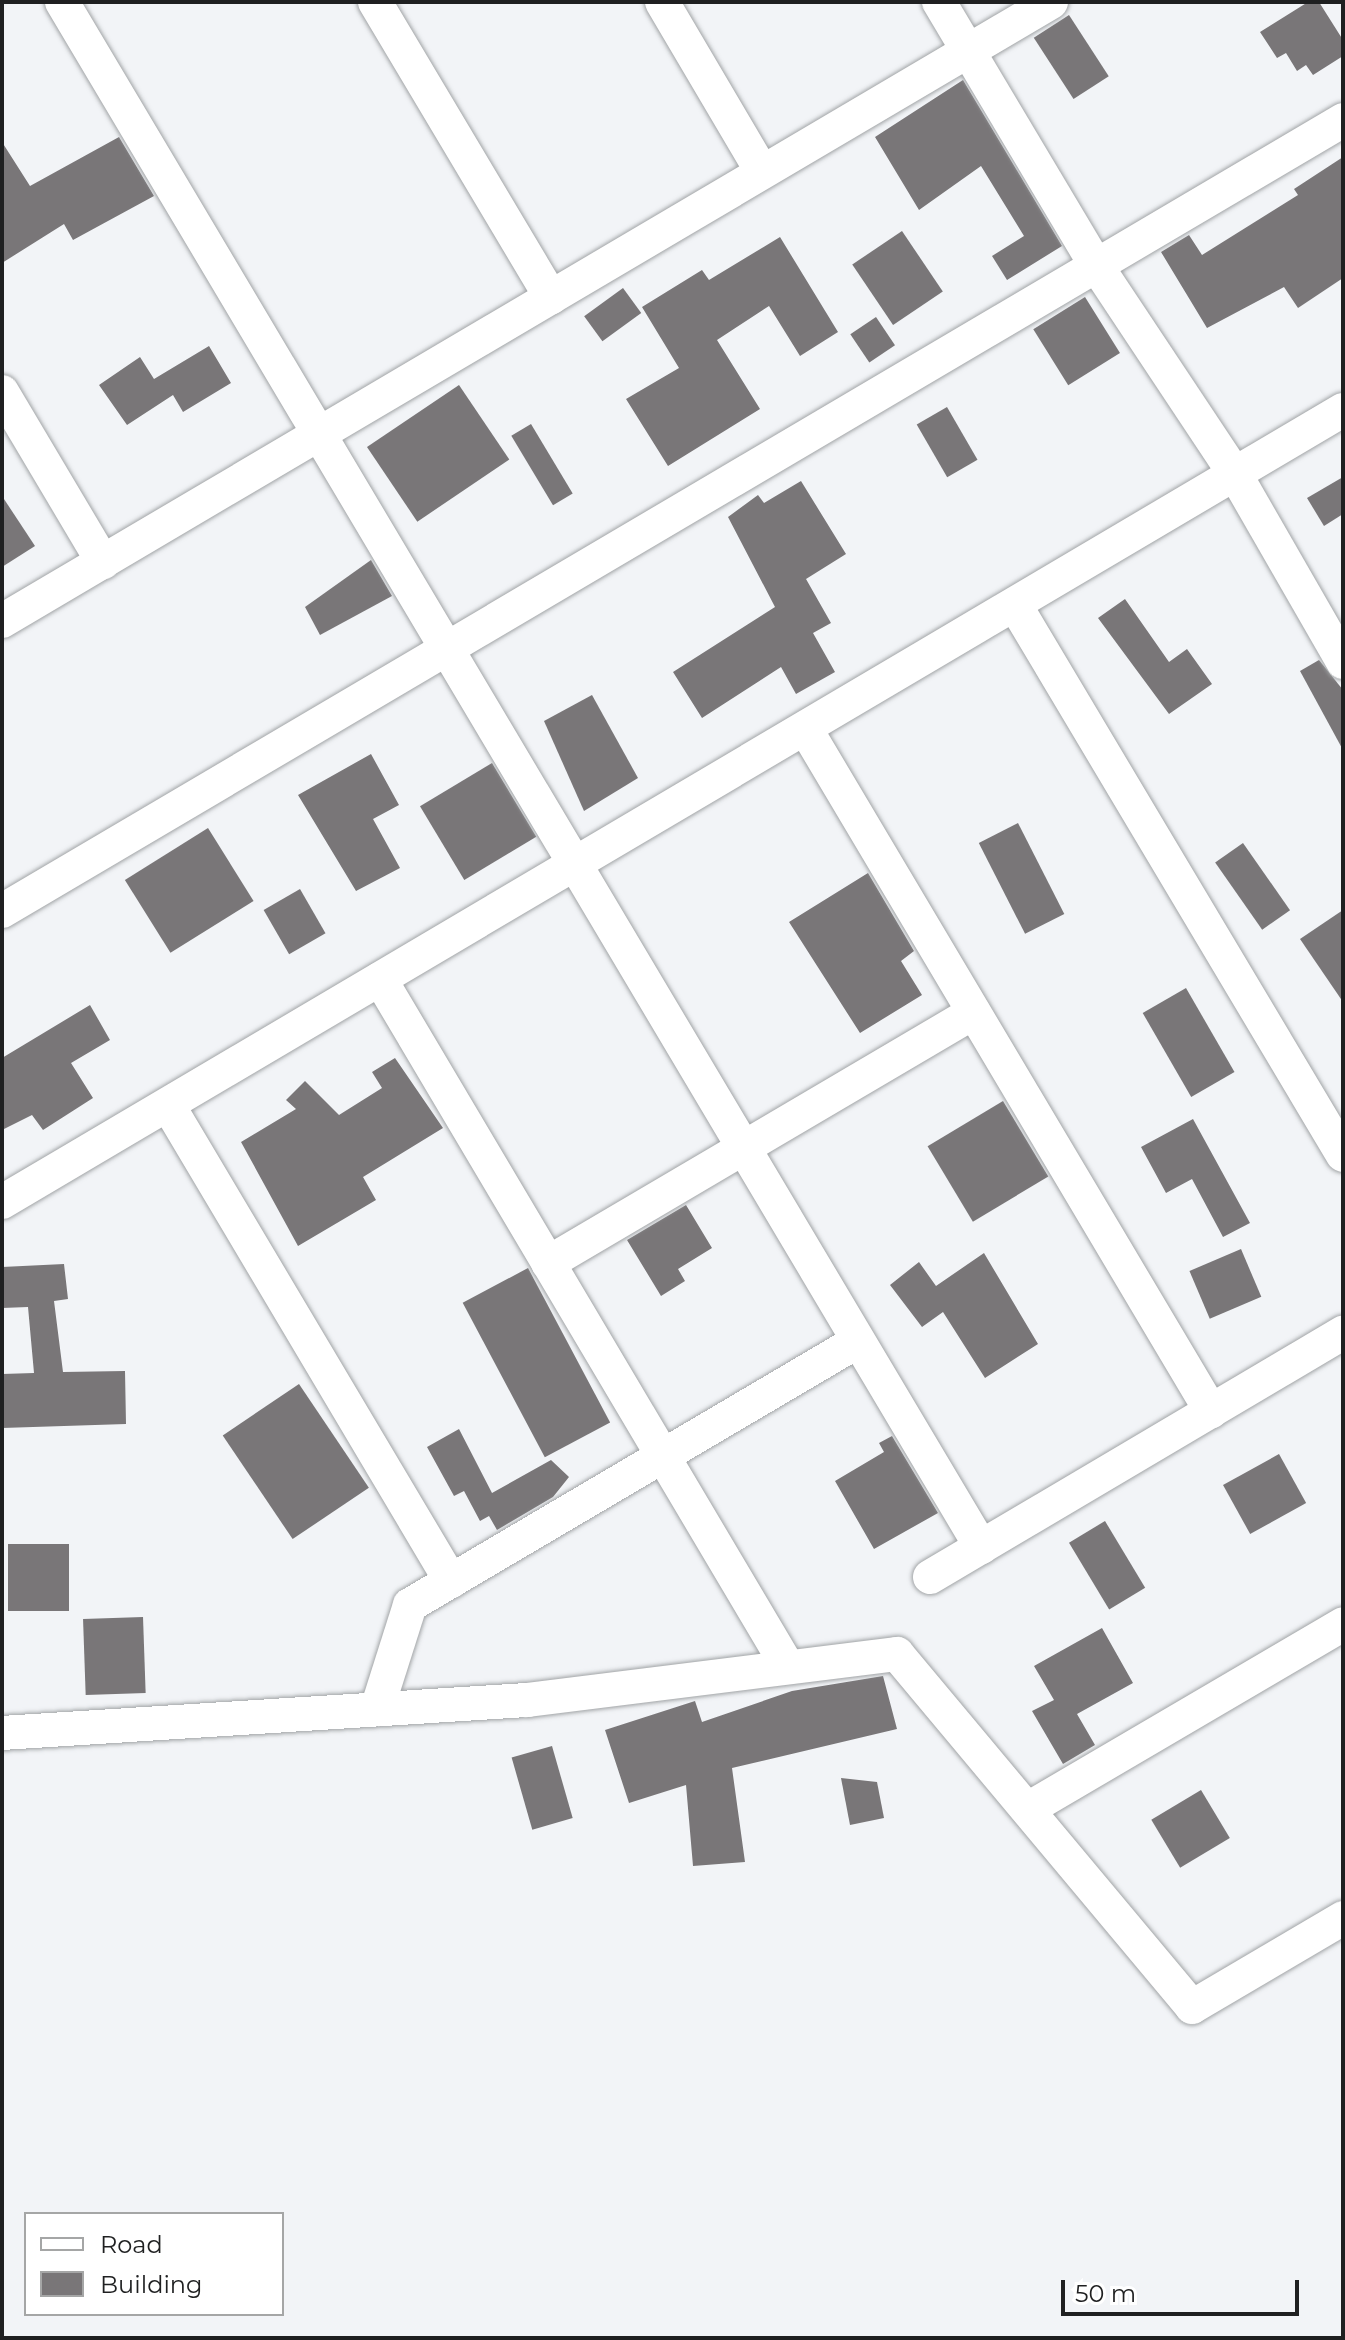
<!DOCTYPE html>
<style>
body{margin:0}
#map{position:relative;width:1345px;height:2340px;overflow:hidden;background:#f2f4f7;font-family:Montserrat,sans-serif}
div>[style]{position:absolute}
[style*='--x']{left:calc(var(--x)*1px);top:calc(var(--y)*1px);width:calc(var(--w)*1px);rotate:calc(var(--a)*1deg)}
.building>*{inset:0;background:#797678;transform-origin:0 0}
.roads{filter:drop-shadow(0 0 2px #a1a4a6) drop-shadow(0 0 2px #a1a4a6)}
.minor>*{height:34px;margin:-17px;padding:0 17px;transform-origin:17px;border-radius:17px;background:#fff}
span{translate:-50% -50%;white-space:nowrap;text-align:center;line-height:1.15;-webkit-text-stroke:8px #fff;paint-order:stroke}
.frame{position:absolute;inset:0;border:4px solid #1f2021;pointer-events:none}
.legend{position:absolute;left:24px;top:2212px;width:260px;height:104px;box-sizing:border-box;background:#fff;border:2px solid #a5a6a6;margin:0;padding:10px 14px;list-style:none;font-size:24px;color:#1f2021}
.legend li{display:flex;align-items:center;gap:16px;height:40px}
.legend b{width:40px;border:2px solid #a5a6a6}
.scale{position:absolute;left:1061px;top:2280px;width:238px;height:36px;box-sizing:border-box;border:4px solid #1f2021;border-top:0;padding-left:10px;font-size:24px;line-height:28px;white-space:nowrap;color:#1f2021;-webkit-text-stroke:6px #fff;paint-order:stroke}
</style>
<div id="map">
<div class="building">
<i style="clip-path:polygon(1308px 2px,1319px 2px,1343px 40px,1343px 56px,1313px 75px,1306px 65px,1297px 71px,1286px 53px,1277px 58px,1260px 32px)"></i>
<i style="left:1069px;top:15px;width:73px;height:42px;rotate:57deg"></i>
<i style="clip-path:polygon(963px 80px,1062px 246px,1007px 280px,992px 256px,1024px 236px,981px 166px,919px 210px,875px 137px)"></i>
<i style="clip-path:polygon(119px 137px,154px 196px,73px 240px,64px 224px,2px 263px,2px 142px,30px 186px)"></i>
<i style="clip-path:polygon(1343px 157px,1343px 278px,1298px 308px,1284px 287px,1207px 328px,1161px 252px,1189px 235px,1202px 255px,1298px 195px,1294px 189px)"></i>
<i style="left:902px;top:231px;width:73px;height:60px;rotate:56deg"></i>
<i style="clip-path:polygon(780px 237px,838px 332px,800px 356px,769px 306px,717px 340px,760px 409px,668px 466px,626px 399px,679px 368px,642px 307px,702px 270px,709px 280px)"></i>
<i style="left:623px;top:288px;width:31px;height:48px;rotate:54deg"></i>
<i style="left:1085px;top:297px;width:66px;height:61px;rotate:58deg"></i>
<i style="left:876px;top:317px;width:34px;height:31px;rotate:56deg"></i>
<i style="clip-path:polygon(209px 346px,231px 383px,183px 412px,173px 395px,127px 425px,99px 385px,140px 357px,154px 379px)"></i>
<i style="left:459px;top:385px;width:90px;height:111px;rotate:56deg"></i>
<i style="left:947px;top:407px;width:61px;height:35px;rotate:60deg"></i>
<i style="left:531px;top:424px;width:81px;height:23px;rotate:59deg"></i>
<i style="clip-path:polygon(1343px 477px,1343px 514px,1324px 526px,1307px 498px)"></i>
<i style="clip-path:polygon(801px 481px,846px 554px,806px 579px,831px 623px,813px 633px,835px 672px,796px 694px,781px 667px,702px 718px,673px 672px,775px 607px,728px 517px,758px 495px,764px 503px)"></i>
<i style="clip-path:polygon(2px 496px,35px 546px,2px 567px)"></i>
<i style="clip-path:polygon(371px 560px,392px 596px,320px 635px,305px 607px)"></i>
<i style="clip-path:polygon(1125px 599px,1169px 662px,1187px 649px,1212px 684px,1169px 714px,1098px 618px)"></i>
<i style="clip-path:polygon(1319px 660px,1343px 690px,1343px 750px,1300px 671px)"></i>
<i style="clip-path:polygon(592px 695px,638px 778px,584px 811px,544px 721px)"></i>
<i style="clip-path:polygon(371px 754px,399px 805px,373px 819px,400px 868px,356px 891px,298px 795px)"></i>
<i style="left:492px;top:763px;width:86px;height:84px;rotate:59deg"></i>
<i style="left:1018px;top:823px;width:102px;height:44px;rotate:63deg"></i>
<i style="left:208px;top:828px;width:86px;height:98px;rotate:58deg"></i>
<i style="left:1243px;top:843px;width:82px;height:34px;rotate:55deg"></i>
<i style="clip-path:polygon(868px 873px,914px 951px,901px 961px,922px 995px,860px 1033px,789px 922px)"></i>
<i style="left:300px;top:889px;width:51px;height:42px;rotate:60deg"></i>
<i style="clip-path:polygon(1343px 910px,1343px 1002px,1300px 939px)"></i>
<i style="left:1186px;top:988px;width:97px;height:50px;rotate:60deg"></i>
<i style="clip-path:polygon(90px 1005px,110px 1040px,71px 1063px,93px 1098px,43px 1130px,32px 1115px,2px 1130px,2px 1058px)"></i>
<i style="clip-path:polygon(395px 1058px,443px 1128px,363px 1177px,376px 1200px,298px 1246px,241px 1142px,296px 1109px,286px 1100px,305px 1081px,339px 1115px,382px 1088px,372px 1072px)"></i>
<i style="left:1003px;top:1101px;width:88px;height:88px;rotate:59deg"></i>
<i style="clip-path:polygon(1193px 1119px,1250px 1223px,1223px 1237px,1192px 1179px,1166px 1193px,1141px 1147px)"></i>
<i style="clip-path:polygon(686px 1205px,712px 1248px,678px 1269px,685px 1281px,661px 1296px,627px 1240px)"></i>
<i style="left:1241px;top:1249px;width:52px;height:56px;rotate:67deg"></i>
<i style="clip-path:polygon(984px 1253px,1038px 1344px,985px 1378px,943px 1312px,922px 1327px,890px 1285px,919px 1262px,936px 1286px)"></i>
<i style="clip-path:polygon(64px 1264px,68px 1299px,54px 1301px,63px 1372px,125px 1371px,126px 1424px,2px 1428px,2px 1374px,34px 1373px,28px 1307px,2px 1308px,2px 1267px)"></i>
<i style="left:528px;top:1268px;width:175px;height:74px;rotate:62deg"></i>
<i style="left:299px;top:1384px;width:125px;height:92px;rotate:56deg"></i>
<i style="clip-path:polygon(459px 1429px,492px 1493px,551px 1460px,569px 1477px,553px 1497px,497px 1530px,489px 1516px,480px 1521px,464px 1491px,454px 1496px,427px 1447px)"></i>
<i style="clip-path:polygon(892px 1436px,938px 1513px,874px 1549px,835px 1481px,884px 1452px,879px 1443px)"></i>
<i style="left:1279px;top:1454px;width:56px;height:64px;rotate:61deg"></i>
<i style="left:1105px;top:1521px;width:78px;height:42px;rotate:59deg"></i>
<i style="left:8px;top:1544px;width:61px;height:67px"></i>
<i style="left:143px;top:1617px;width:76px;height:60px;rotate:88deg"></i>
<i style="clip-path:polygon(1102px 1628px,1133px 1683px,1077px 1714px,1095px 1745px,1063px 1764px,1032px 1711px,1054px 1700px,1034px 1666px)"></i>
<i style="clip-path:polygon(883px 1676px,897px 1729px,732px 1768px,745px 1862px,693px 1866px,686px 1785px,629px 1803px,605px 1730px,695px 1701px,702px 1722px,792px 1691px)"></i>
<i style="left:552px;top:1746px;width:75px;height:42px;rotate:74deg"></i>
<i style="clip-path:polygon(841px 1778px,877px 1782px,884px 1818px,850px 1825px)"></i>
<i style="left:1201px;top:1790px;width:56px;height:58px;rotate:59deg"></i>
</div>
<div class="roads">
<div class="minor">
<i style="--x:62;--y:2;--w:1798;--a:59.25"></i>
<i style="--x:375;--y:2;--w:344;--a:59.2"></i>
<i style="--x:662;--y:2;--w:197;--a:59.5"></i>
<i style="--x:939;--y:2;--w:306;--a:59.2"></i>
<i style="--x:1096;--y:265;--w:251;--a:56.4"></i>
<i style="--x:1235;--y:474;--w:217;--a:60.1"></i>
<i style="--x:2;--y:392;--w:198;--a:59.3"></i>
<i style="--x:1015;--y:605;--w:640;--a:59.19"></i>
<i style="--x:2;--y:621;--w:1218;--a:-30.54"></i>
<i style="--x:805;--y:728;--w:795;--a:59.27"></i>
<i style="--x:2;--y:911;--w:1557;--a:-30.53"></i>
<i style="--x:380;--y:979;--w:800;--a:59.33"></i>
<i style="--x:168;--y:1105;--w:554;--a:59.27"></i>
<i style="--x:2;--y:1202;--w:1557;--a:-30.57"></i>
<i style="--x:548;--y:1263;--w:494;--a:-30.5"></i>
<i style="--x:930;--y:1577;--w:480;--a:-30.6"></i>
<i style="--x:377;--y:1709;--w:109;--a:-72.4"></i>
<i style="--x:410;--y:1605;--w:520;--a:-30.51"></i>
<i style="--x:2;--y:1733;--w:526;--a:-3.6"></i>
<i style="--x:527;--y:1700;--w:373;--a:-7.1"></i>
<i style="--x:897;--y:1654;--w:460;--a:50.1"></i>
<i style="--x:1192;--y:2007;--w:175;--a:-30.5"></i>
<i style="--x:1028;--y:1809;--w:365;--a:-30.4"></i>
</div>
</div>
<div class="frame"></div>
<ul class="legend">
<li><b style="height:10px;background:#fff"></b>Road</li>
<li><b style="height:22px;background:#797678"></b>Building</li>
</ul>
<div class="scale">50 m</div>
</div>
